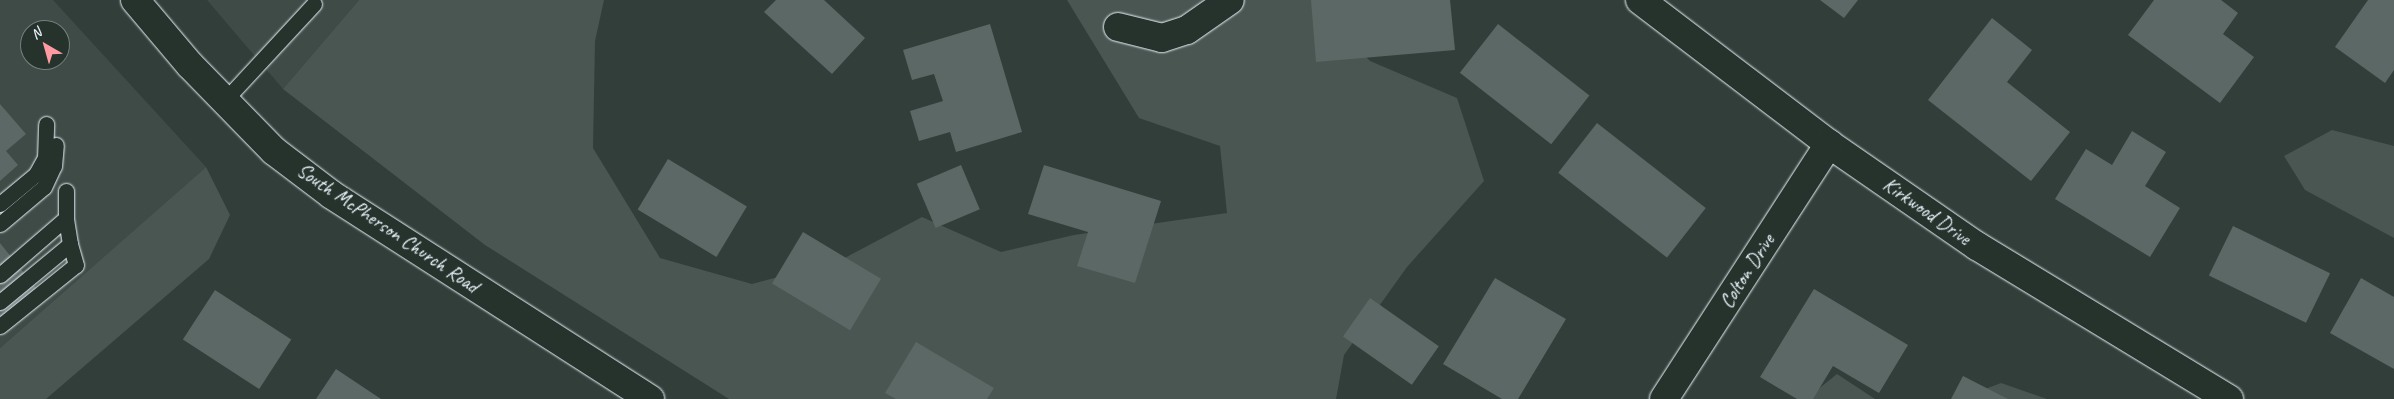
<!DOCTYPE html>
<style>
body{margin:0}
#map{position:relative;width:2394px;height:399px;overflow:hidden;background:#323e39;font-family:Caveat,sans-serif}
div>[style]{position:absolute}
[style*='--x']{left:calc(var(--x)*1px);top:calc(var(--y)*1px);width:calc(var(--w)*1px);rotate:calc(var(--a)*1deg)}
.built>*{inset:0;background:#3f4b46}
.green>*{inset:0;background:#495651}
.building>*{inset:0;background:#5c6865;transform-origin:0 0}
.roads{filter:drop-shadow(0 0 1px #e8f1f8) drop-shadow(0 0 1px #e8f1f8)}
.lane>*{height:15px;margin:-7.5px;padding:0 7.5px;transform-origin:7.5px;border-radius:7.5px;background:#26332d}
.street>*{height:28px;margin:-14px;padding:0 14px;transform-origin:14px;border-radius:14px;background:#26332d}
.secondary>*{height:28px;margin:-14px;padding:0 14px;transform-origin:14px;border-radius:14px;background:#26332d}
span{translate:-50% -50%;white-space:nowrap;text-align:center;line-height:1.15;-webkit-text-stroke:4.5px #26332d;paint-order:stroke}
.street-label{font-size:20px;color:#e8f1f8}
.north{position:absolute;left:20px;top:20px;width:50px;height:50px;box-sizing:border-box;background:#26332d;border:1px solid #747f7e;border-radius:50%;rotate:322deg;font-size:14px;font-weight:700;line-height:20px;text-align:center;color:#e8f1f8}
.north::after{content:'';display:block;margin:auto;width:18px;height:22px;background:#ff9aa2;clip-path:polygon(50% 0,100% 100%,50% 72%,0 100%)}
</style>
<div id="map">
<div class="built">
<i style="clip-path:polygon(evenodd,0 0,53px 0,206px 167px,0 348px,0 0,30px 30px,60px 30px,60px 60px,30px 60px,30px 30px)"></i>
<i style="clip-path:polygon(207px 0,359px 0,283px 89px)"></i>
</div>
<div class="green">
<i style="clip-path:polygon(359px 0,604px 0,595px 41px,593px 148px,660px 258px,752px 284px,839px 261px,922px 217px,1001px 252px,1074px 235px,1227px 213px,1220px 146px,1139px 118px,1067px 0,1337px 0,1328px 16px,1370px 61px,1457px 98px,1484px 181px,1407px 267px,1344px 355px,1336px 399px,729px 399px,485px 245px,283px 89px)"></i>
<i style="clip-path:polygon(2332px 130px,2394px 146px,2394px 238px,2305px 190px,2284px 156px)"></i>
<i style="clip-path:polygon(206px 167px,230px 215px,209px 259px,46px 399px,0 399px,0 348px)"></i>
<i style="clip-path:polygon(1837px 374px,1875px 399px,1806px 399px)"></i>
<i style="clip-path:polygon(2001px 383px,2047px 399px,1959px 399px)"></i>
</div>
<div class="building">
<i style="clip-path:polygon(776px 0,824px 0,865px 38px,832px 74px,764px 12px)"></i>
<i style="clip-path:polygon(1311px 0,1450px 0,1455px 50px,1316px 62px)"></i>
<i style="clip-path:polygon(1820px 0,1858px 0,1844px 18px)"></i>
<i style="clip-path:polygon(2154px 0,2221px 0,2238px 13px,2223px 34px,2254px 57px,2220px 103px,2128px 35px)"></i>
<i style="clip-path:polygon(2368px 0,2394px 0,2394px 70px,2385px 83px,2335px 47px)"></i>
<i style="clip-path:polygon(1992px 18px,2032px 50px,2007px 82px,2070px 132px,2031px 181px,1928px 100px)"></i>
<i style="clip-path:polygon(990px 24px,1022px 132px,956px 152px,950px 132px,919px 141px,910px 111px,943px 101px,934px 74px,912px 80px,903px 50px)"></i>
<i style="left:1498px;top:24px;width:116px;height:62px;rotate:38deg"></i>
<i style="clip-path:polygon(0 104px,26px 134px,6px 151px,18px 165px,0 181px)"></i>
<i style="left:1597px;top:123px;width:138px;height:63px;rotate:38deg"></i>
<i style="clip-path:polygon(2132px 131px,2166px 152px,2145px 186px,2180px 208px,2150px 257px,2055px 199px,2086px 149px,2112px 165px)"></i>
<i style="left:668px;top:159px;width:92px;height:59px;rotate:31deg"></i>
<i style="left:961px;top:165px;width:48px;height:48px;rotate:67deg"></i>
<i style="clip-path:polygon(1044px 165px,1161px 201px,1135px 283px,1077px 266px,1088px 232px,1028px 214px)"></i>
<i style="left:2233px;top:226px;width:108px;height:55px;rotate:26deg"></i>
<i style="left:803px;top:232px;width:91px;height:60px;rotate:31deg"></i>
<i style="clip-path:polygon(0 243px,44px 298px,0 331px)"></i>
<i style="clip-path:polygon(1495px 278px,1566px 319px,1518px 399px,1502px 399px,1443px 364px)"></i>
<i style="clip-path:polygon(2361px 278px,2394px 297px,2394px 369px,2330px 333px)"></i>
<i style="clip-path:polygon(1814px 289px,1908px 345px,1879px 393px,1833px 366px,1813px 399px,1797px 399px,1760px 377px)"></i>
<i style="left:215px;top:290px;width:91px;height:59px;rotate:33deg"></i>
<i style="left:1370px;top:298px;width:84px;height:47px;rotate:35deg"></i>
<i style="clip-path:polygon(916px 342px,994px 388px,987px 399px,896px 399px,885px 393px)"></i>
<i style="clip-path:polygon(336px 369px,381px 399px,316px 399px)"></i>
<i style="clip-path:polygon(1963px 376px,2008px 399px,1951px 399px)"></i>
</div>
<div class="roads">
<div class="lane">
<i style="--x:225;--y:100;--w:131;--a:-47.2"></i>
<i style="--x:0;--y:204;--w:47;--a:-39.8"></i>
<i style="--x:36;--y:174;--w:18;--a:-61"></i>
<i style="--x:45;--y:158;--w:34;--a:-88"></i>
<i style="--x:0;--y:224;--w:57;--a:-40.1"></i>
<i style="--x:44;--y:187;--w:23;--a:-65"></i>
<i style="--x:54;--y:166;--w:21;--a:-85"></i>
<i style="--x:0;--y:275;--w:87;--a:-40.8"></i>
<i style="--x:66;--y:218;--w:27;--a:-90"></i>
<i style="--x:0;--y:302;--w:91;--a:-39.6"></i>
<i style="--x:70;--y:244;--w:26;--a:-99"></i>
<i style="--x:0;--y:326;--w:97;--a:-38.8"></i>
<i style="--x:76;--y:265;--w:22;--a:-106"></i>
</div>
<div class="street">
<i style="--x:1640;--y:0;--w:238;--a:37.3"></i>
<i style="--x:1829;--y:144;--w:180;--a:34.6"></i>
<i style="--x:1977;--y:246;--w:295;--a:31.3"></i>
<i style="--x:1118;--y:27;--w:45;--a:14"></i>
<i style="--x:1162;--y:38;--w:26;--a:-18"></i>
<i style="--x:1187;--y:30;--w:52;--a:-34.9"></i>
<i style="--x:1664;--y:399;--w:304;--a:-57.1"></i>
</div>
<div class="secondary">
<i style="--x:135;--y:0;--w:85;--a:49.8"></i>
<i style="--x:190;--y:65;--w:120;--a:45.7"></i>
<i style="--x:274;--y:151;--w:73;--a:37.2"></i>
<i style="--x:332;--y:195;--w:378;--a:32.7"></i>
</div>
</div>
<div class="street-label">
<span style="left:1927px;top:211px;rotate:35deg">Kirkwood Drive</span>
<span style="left:388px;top:228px;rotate:34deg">South McPherson Church Road</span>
<span style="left:1747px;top:271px;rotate:-57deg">Colton Drive</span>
</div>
<div class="north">N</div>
</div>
